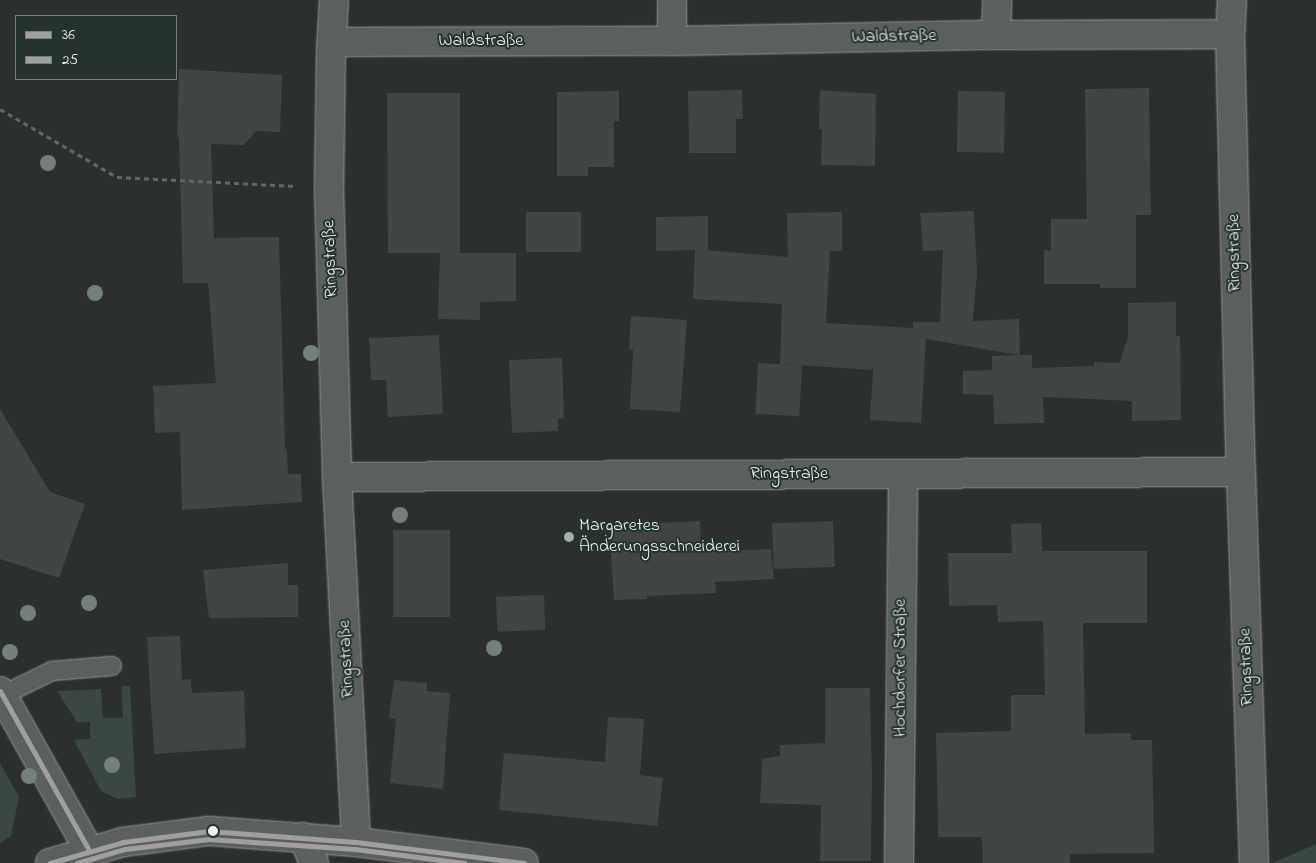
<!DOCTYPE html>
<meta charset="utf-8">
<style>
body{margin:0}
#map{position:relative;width:1316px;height:863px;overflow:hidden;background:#29302d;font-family:"Indie Flower",sans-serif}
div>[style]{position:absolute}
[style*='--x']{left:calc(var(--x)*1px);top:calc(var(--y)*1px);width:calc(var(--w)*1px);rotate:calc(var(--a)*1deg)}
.green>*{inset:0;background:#3b4743}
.building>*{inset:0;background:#414644;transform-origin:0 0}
.path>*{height:3px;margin-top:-1.5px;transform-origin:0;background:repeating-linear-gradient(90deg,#626665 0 5px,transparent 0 9px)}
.roads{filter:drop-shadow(0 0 1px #959a9a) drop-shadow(0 0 1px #959a9a)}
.service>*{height:18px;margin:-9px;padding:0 9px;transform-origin:9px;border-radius:9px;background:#5a6060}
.minor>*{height:28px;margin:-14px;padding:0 14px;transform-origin:14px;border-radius:14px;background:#5a6060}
.tertiary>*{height:28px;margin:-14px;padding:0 14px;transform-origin:14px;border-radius:14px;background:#5a6060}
.bus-1>*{height:5px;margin:-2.5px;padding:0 2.5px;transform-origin:2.5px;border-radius:2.5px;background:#a09f9f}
.bus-2>*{height:5px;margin:-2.5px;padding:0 2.5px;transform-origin:2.5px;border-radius:2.5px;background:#a09f9f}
.trees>*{width:16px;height:16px;margin:-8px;border-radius:50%;background:#767f80}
.dots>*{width:14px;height:14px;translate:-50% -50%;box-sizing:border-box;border:2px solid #26332d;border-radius:50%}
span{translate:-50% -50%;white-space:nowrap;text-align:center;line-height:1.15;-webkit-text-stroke:4px #26332d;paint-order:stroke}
.street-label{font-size:18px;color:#e8f1f8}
.poi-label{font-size:18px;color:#e8f1f8}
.left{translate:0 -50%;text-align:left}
.legend{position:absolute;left:15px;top:15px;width:162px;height:65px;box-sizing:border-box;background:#26332d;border:1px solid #747f7e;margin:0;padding:6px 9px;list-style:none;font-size:15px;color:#e8f1f8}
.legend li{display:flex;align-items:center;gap:10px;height:25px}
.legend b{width:25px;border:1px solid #747f7e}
</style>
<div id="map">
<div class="green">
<i style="clip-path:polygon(121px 686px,130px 686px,136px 797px,118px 799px,101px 791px,74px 740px,90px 739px,90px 722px,77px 722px,57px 691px,101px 689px,103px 718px,123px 718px)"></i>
<i style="clip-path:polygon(0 763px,19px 797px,11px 836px,0 843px)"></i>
<i style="clip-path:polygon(1316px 844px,1316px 863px,1272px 863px)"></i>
</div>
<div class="building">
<i style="clip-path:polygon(179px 69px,282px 75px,280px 132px,256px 131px,244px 145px,211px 144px,214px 238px,279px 237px,285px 449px,287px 449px,288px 474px,301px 474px,302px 502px,182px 510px,180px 432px,155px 433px,153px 386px,216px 383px,208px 283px,183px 283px,179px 137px,177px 137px)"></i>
<i style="clip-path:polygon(1149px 88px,1151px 215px,1136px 215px,1136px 288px,1100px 288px,1100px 284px,1044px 284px,1044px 250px,1051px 250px,1051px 219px,1087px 219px,1085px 89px)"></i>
<i style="clip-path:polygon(742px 90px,743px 119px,736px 119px,736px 153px,689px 153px,688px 91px)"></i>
<i style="clip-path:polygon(820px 90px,876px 94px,875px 166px,821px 165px,822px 129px,819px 129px)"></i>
<i style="clip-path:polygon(619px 91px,619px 121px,614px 121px,614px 167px,588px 167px,588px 176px,557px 176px,557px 92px)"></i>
<i style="left:958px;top:91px;width:47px;height:61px;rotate:1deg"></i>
<i style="clip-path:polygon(387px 93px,460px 93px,460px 253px,516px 253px,516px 301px,480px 302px,480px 320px,438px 319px,440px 253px,388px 253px)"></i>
<i style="clip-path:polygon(974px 211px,977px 273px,973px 321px,1019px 319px,1020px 355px,1032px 355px,1032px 368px,1094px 366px,1094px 362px,1119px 363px,1128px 338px,1128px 303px,1176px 302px,1176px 336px,1180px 336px,1181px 420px,1132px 421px,1132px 401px,1043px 397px,1044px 423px,994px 424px,993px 395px,963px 394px,963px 371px,992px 370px,992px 356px,1018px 355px,926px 339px,921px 423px,870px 420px,873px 370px,780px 364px,782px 304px,693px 299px,695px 250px,656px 251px,656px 217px,708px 216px,708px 250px,705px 250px,788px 257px,787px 213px,842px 212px,842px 251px,830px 251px,826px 323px,913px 328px,913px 322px,940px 322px,943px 250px,923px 251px,920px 213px)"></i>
<i style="left:526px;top:212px;width:55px;height:40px"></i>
<i style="clip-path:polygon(631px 316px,687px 320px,680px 412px,630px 409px,633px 350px,629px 350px)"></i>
<i style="clip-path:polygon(439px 335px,443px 414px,388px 417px,386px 380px,371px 380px,369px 338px)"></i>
<i style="clip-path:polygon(562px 358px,564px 418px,558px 419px,558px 431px,512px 433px,509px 360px)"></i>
<i style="left:758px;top:363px;width:44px;height:51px;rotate:3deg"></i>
<i style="clip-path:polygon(0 409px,50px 492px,85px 504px,59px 578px,0 559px)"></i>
<i style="clip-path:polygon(700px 521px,701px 552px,771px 549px,774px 579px,715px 582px,716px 593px,647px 596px,647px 599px,614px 600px,609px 525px)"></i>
<i style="left:833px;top:521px;width:46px;height:61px;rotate:88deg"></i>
<i style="clip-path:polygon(1041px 523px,1042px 551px,1147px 551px,1147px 623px,1083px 623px,1085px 734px,1131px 733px,1131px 740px,1152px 740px,1154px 853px,1070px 854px,1070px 863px,983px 863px,982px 837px,938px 837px,936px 733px,1011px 731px,1011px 695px,1045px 695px,1043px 621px,998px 622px,997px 605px,949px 606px,948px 553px,1012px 553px,1011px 524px)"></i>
<i style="left:393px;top:530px;width:57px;height:87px"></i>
<i style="clip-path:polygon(288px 563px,288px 585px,298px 585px,298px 617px,209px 618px,203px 570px)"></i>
<i style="left:544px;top:595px;width:35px;height:48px;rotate:88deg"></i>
<i style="clip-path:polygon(180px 636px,182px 680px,191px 679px,192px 693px,244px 691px,246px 748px,154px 754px,147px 637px)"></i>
<i style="clip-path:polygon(394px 680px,427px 683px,427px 691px,450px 693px,443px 789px,390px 783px,396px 719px,389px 718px)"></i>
<i style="clip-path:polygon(825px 688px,870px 688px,872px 776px,871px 861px,820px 861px,821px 805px,760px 803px,762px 759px,780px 756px,780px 745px,825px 743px)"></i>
<i style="clip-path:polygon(608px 717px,644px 719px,640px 775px,663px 778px,657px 826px,499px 810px,504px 753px,605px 762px)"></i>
</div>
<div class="path">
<i style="--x:0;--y:109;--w:135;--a:30.2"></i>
<i style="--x:117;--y:177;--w:179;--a:2.9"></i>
</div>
<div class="roads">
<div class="service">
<i style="--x:3;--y:695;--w:55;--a:-26.1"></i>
<i style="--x:52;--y:671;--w:60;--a:-4.8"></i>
</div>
<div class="minor">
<i style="--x:334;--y:0;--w:51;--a:93.4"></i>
<i style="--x:331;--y:51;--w:136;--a:90.8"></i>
<i style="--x:329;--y:187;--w:290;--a:88.4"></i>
<i style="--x:337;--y:477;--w:365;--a:87"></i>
<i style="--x:672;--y:0;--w:41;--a:90"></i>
<i style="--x:1232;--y:0;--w:34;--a:93"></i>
<i style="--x:1230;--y:34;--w:438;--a:88.6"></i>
<i style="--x:1241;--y:472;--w:391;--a:88.1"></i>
<i style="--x:996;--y:35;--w:35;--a:-88"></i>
<i style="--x:332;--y:42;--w:340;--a:-0.2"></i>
<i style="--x:672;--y:41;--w:324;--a:-1.1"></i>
<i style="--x:996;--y:35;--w:234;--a:-0.2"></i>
<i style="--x:337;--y:477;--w:904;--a:-0.32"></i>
<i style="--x:0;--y:691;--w:182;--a:60.8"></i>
<i style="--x:303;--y:837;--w:28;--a:67"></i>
<i style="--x:899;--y:863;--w:389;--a:-89.4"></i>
</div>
<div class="tertiary">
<i style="--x:50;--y:863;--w:76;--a:-16"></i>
<i style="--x:123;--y:842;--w:87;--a:-7.3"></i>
<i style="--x:209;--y:831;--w:147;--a:4.3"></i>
<i style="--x:356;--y:842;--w:169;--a:7.1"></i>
</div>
</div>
<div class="bus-1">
<i style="--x:0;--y:691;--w:182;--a:60.8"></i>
<i style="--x:50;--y:863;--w:76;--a:-16"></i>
<i style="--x:123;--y:842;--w:87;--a:-7.3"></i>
<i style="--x:209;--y:831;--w:147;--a:4.3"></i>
<i style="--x:356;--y:842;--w:169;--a:7.1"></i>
</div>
<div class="bus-2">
<i style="--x:77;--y:863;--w:50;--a:-16.3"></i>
<i style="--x:125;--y:849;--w:85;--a:-6.8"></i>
<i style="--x:209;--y:839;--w:146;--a:3.9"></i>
<i style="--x:355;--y:849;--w:110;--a:7.3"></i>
</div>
<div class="trees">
<i style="left:48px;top:163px"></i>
<i style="left:95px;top:293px"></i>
<i style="left:311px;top:353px"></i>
<i style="left:400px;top:515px"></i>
<i style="left:89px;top:603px"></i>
<i style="left:28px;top:613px"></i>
<i style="left:494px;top:648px"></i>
<i style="left:10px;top:652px"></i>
<i style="left:112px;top:765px"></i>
<i style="left:29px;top:776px"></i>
</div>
<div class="dots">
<i style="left:569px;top:537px;background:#a5adb1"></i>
<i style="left:213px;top:831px;background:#e8f1f8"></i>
</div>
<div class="street-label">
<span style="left:894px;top:37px;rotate:-1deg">Waldstraße</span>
<span style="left:481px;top:41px">Waldstraße</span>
<span style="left:1235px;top:253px;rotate:-91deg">Ringstraße</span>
<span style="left:331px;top:259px;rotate:-92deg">Ringstraße</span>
<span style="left:789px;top:474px">Ringstraße</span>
<span style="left:347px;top:659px;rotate:-93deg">Ringstraße</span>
<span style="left:1247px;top:667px;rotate:-92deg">Ringstraße</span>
<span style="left:901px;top:668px;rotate:-90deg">Hochdorfer Straße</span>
</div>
<div class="poi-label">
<span class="left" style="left:579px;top:537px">Margaretes<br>Änderungsschneiderei</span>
</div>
<ul class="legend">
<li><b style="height:6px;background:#a09f9f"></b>36</li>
<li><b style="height:6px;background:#a09f9f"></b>25</li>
</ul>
</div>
